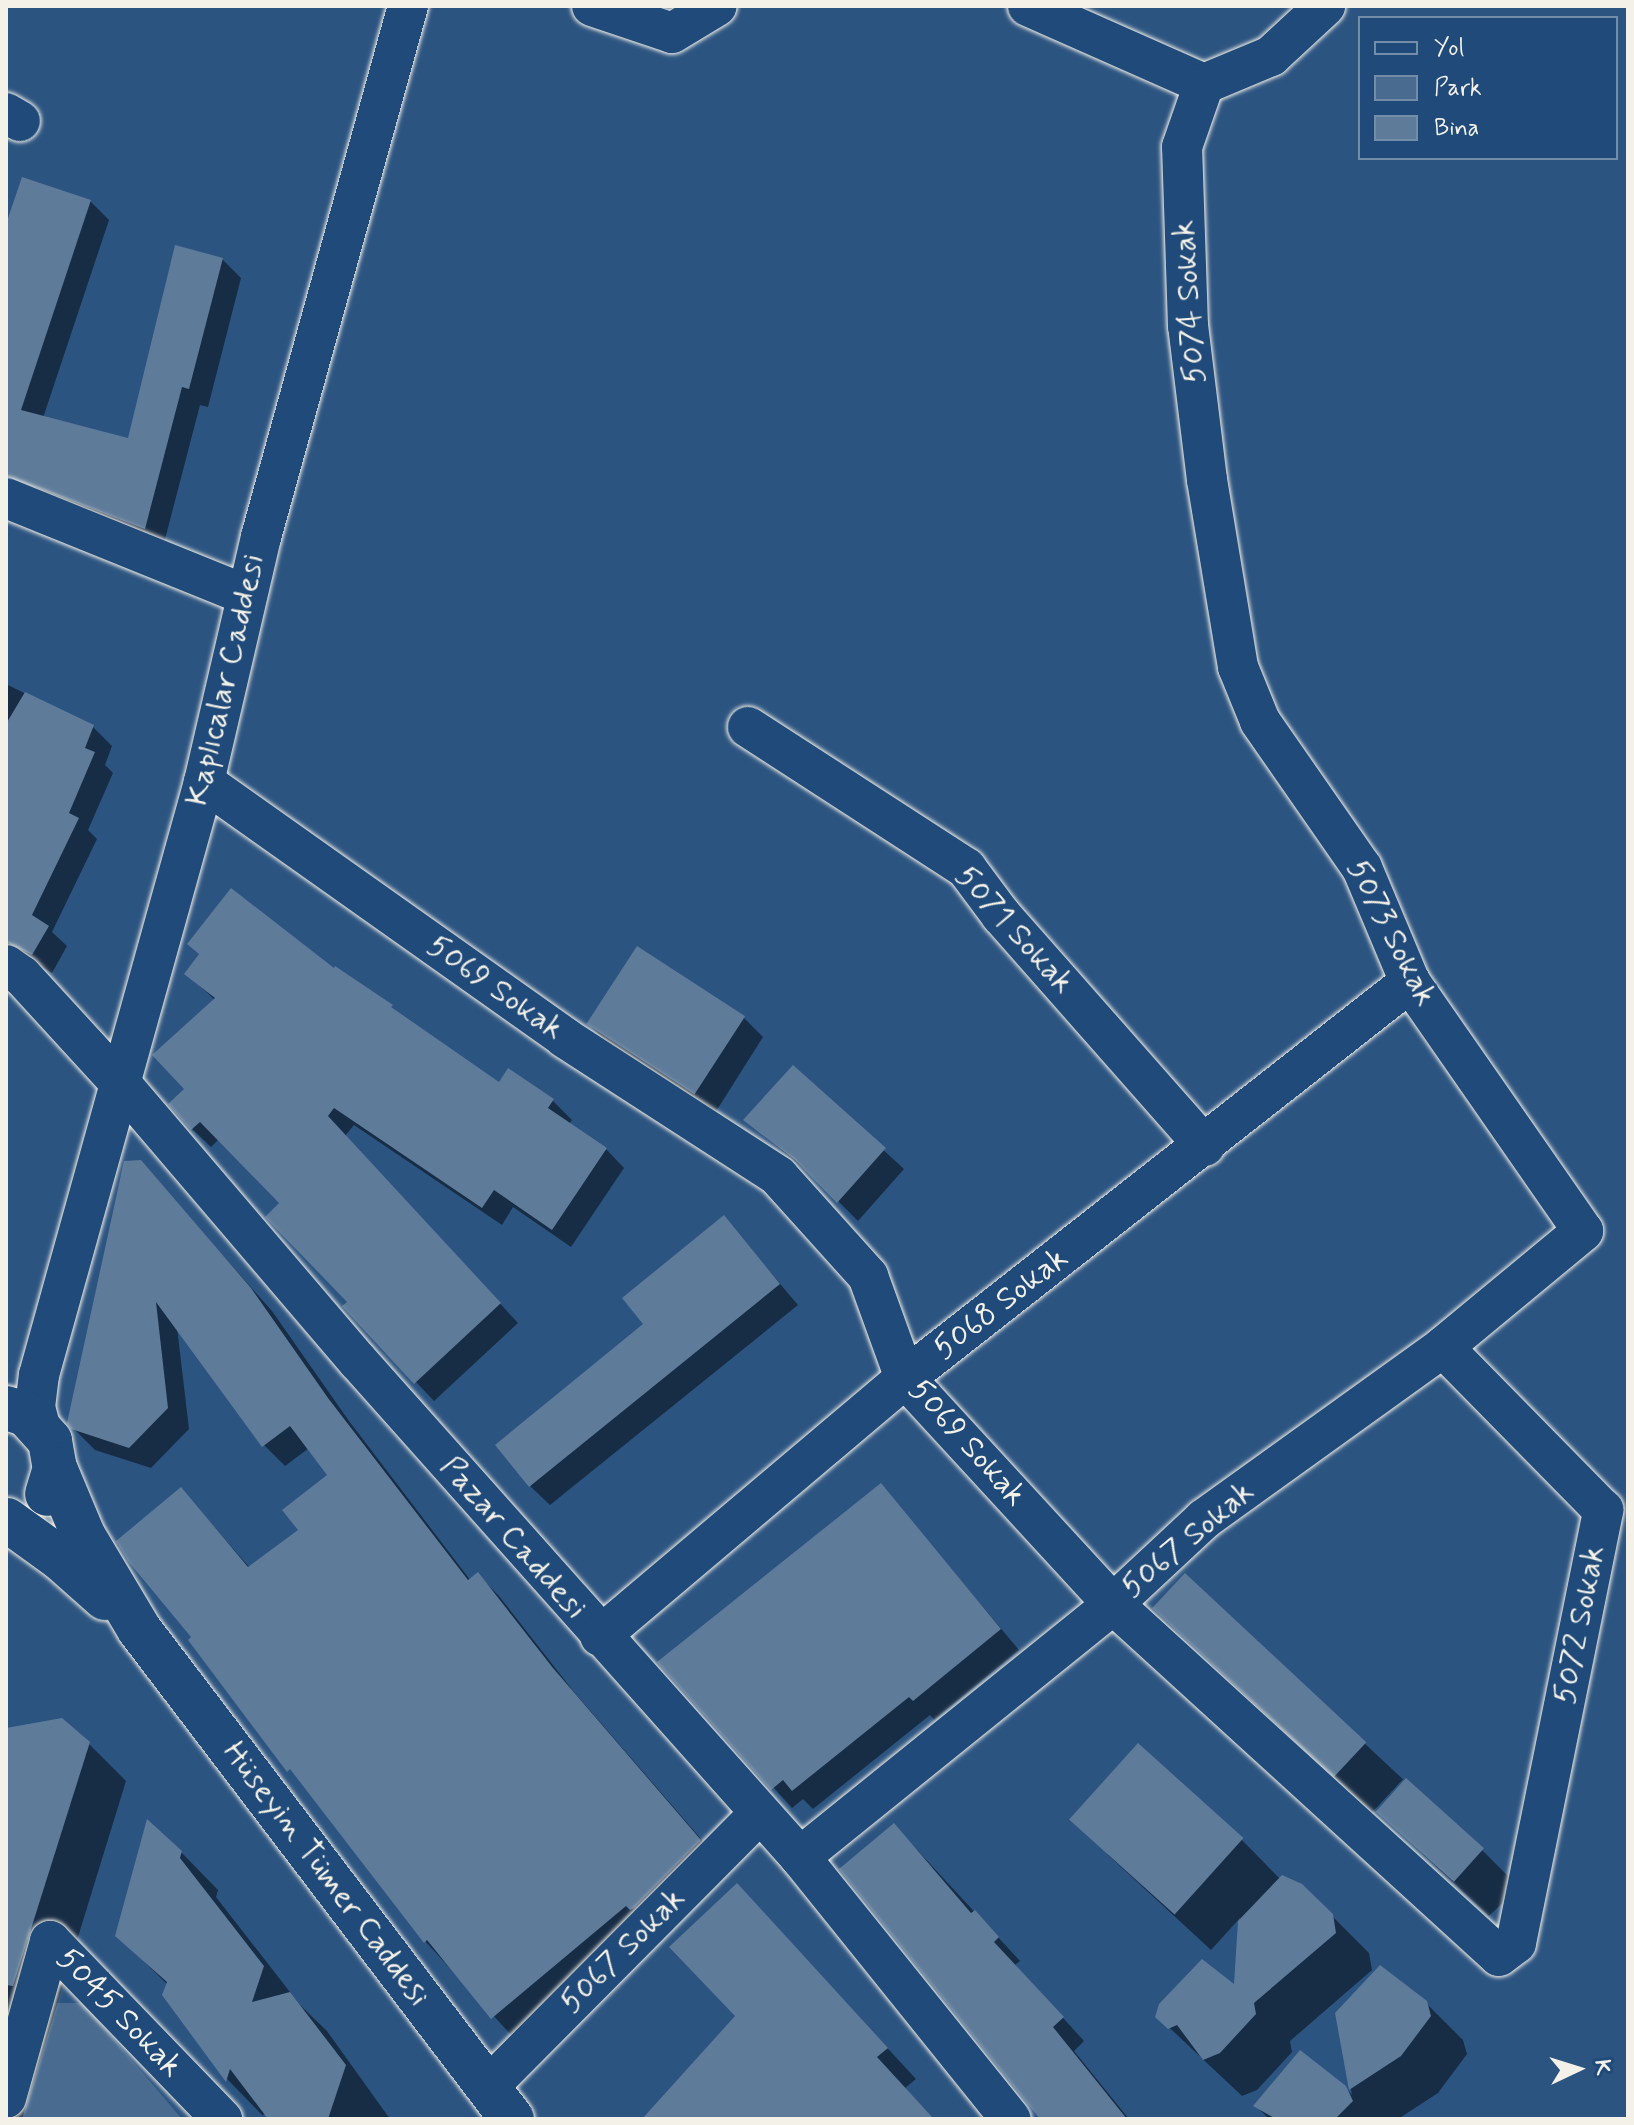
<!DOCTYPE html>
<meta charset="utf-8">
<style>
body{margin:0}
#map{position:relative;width:1634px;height:2125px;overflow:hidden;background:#2c5481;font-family:Mynerve,sans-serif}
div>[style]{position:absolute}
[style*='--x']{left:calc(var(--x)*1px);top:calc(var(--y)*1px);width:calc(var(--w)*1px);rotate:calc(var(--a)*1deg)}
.green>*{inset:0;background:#496b90}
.shadow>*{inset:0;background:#0007;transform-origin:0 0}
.building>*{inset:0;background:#5e7b9a;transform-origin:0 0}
.roads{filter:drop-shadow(0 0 2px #f4f1e8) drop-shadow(0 0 2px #f4f1e8)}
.street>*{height:40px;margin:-20px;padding:0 20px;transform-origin:20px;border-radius:20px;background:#1f4a7a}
.secondary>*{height:44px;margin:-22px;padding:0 22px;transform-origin:22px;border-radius:22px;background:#1f4a7a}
span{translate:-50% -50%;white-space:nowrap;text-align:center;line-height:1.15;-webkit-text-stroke:6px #1f4a7a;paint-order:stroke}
.street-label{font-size:32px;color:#f4f1e8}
.frame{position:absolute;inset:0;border:8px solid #f4f1e8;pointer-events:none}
.legend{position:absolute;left:1358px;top:16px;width:260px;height:144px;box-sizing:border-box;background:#1f4a7a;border:2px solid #748da6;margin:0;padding:10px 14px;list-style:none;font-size:24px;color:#f4f1e8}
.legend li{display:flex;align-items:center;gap:16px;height:40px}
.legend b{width:40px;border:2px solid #748da6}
.north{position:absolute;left:1538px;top:2029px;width:80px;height:80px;-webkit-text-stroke:6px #1f4a7a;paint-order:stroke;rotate:86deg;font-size:22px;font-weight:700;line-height:32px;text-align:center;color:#f4f1e8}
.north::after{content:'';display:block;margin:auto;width:28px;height:36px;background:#f4f1e8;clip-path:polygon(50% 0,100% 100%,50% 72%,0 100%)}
</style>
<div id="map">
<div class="green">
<i style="clip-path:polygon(56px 2003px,83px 2003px,182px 2119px,17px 2119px)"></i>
</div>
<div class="shadow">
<i style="clip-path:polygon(90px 201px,109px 220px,43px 418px,130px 441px,222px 259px,241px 278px,208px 407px,200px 405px,163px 547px,48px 500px,30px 482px,6px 475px,6px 231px)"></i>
<i style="clip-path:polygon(6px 684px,93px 727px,112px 746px,105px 765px,113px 773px,88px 830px,97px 839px,52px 932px,67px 946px,52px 973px,6px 948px)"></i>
<i style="clip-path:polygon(336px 969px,499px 1085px,509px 1071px,553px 1101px,572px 1120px,569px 1124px,606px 1149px,624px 1168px,571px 1247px,513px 1207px,502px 1225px,354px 1125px,345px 1136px,518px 1323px,434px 1401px,345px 1307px,350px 1302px,281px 1203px,219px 1139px,211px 1147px,192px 1129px,187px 1089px,215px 1000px,187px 974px)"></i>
<i style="clip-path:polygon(744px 1018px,763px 1037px,715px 1113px,608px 1044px,589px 1024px)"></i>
<i style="clip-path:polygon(793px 1067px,904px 1169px,858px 1221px,816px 1179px,746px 1120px)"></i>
<i style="clip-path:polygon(140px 1162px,272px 1311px,349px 1421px,471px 1581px,478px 1575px,499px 1596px,574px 1692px,721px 1862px,514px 2038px,425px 1941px,190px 1640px,194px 1638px,181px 1489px,250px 1568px,300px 1530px,330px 1475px,309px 1448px,285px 1466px,264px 1445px,177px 1327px,189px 1429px,151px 1468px,95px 1450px,73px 1428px)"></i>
<i style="clip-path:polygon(724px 1218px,798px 1305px,550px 1505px,530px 1486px)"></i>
<i style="clip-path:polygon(881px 1486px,1019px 1650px,934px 1720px,930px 1715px,813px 1809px,803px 1799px,792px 1808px,660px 1662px)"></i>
<i style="left:1185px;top:1576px;width:298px;height:45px;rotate:43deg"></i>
<i style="clip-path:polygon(6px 1730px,89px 1744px,126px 1781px,22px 2119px,6px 2119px)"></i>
<i style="clip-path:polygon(1378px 1812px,1482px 1850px,1519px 1887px,1489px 1916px)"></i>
<i style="clip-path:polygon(894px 1825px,1020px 1961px,1015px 1965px,1084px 2041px,1074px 2051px,1129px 2119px,1042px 2119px)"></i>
<i style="clip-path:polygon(1242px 1840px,1281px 1880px,1301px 1885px,1369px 1953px,1372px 1970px,1290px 2041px,1292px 2052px,1257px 2090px,1242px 2096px,1157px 2016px,1236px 1988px,1240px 1918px,1211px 1950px,1107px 1854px)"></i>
<i style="clip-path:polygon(181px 1852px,218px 1890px,216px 1897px,300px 2005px,327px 2031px,390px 2119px,271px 2119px,265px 2111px,263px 2116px,228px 2080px,164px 1995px,168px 1985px,117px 1935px)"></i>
<i style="clip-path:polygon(737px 1885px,916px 2079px,905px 2088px,934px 2119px,644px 2119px,738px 2016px)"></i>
<i style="clip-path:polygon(1425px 2002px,1463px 2040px,1467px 2054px,1438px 2093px,1398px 2119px,1269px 2119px,1256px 2106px,1345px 2088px,1352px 2095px,1337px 2013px)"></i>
</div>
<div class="building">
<i style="clip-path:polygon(22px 177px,91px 200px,21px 410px,128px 438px,175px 245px,223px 258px,189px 389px,182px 387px,145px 529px,6px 476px,6px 224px)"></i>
<i style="clip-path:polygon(25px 692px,94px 725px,85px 748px,95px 752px,69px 813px,79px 818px,32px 915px,49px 926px,32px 955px,6px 942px,6px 724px)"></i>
<i style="clip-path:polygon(231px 888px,334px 968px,335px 966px,393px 1005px,391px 1007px,499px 1082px,508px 1068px,554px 1099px,548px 1108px,607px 1148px,552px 1230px,494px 1190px,482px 1208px,334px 1108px,328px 1116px,501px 1303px,414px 1384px,342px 1306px,347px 1302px,265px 1217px,279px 1203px,200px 1122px,191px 1130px,168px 1104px,184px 1089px,152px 1055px,215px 998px,184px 974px,199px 954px,187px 944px)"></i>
<i style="left:637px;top:946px;width:129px;height:93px;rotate:33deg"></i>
<i style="clip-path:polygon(793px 1065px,886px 1148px,837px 1203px,795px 1160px,743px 1120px)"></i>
<i style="clip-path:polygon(141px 1160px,251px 1288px,328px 1398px,468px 1580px,478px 1572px,553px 1668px,701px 1840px,634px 1908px,630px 1910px,626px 1906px,491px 2019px,427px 1940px,424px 1943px,290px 1769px,287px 1772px,188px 1640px,191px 1637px,128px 1561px,116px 1541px,181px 1487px,248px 1567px,298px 1530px,282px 1510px,327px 1475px,290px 1426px,262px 1447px,156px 1302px,168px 1408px,129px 1448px,71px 1429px,67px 1423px,124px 1161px)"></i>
<i style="clip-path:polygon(724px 1215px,780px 1284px,529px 1487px,495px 1445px,643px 1324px,622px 1298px)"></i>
<i style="clip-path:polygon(881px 1483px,1001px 1629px,913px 1701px,909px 1697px,792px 1791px,783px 1780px,771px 1790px,657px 1662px)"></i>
<i style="left:1185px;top:1573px;width:248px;height:48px;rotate:43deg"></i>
<i style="clip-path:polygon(62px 1718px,90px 1742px,13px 1986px,6px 1985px,6px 1728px)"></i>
<i style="left:1138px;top:1743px;width:142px;height:103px;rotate:42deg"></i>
<i style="left:1406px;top:1778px;width:105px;height:45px;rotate:42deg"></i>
<i style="clip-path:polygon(147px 1819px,182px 1851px,180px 1858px,264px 1966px,252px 2002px,290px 1992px,346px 2065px,328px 2119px,268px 2119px,230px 2069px,226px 2082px,162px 1995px,167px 1982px,115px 1936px)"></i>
<i style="clip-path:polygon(894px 1823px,971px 1913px,975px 1910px,999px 1937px,994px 1942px,1064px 2017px,1053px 2027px,1127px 2119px,1040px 2119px,839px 1869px)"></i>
<i style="clip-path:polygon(1282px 1875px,1302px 1884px,1333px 1914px,1336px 1933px,1254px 2003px,1256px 2014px,1220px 2053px,1203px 2060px,1177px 2025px,1168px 2029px,1155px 2017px,1159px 2004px,1202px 1959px,1234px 1984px,1238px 1921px)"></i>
<i style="clip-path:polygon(737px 1883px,888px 2048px,877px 2057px,934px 2119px,642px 2119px,735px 2016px,669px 1947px)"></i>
<i style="clip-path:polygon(1380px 1965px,1427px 2001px,1431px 2016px,1401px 2056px,1349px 2090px,1335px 2013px)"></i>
<i style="clip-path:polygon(1300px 2050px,1346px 2086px,1353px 2101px,1335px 2119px,1276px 2119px,1253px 2106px)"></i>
</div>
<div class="roads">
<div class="street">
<i style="--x:592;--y:6;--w:84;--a:18.6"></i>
<i style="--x:672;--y:33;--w:52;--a:-31"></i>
<i style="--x:1028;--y:6;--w:193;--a:23.9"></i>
<i style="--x:6;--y:113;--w:16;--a:30"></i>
<i style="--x:6;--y:498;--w:259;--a:22"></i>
<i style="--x:748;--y:727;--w:260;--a:32.9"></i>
<i style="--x:966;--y:868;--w:59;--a:53.3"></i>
<i style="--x:1001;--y:915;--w:308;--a:48.6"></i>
<i style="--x:204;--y:782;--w:443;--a:35.3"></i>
<i style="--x:565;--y:1038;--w:254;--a:32.9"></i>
<i style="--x:778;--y:1176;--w:135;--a:48"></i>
<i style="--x:868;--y:1276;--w:109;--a:70.1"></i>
<i style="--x:905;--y:1378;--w:307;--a:47.4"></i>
<i style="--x:1113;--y:1604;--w:522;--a:42.36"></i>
<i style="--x:1499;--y:1956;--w:21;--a:-37"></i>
<i style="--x:1516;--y:1943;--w:442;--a:-78.6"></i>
<i style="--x:1603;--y:1510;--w:228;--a:-134.5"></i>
<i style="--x:6;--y:965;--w:19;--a:35"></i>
<i style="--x:22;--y:976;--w:148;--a:47.5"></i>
<i style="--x:122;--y:1085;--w:362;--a:49.5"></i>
<i style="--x:357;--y:1360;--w:666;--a:48.29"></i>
<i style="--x:800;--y:1857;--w:336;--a:51.2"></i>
<i style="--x:40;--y:1426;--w:20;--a:-105"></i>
<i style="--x:35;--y:1407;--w:32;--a:-83"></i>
<i style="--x:39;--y:1375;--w:616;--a:-74.45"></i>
<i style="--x:204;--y:782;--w:252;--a:-76.9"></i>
<i style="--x:261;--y:537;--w:551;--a:-74.53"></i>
<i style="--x:600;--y:1636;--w:399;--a:-40.2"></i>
<i style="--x:905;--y:1378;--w:642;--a:-38.1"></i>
<i style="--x:800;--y:1857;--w:402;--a:-38.9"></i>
<i style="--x:1113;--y:1604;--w:125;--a:-43"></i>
<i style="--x:1204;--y:1519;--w:294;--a:-35.7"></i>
<i style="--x:1443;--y:1347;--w:182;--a:-39.6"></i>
<i style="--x:1583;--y:1231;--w:303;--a:-124.8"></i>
<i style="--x:1410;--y:982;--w:124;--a:-112.8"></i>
<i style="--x:1362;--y:868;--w:179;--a:-124.8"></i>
<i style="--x:1260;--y:721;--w:58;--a:-112.2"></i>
<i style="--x:1238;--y:667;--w:190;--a:-99.4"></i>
<i style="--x:1207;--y:480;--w:155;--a:-97"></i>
<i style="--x:1188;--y:326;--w:179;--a:-91.9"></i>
<i style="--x:1182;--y:147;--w:67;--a:-70.8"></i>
<i style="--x:1204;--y:84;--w:73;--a:-22.7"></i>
<i style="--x:1271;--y:56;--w:74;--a:-42.8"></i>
<i style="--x:50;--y:1941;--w:248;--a:46"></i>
<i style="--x:488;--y:2087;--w:385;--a:-45.2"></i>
<i style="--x:6;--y:2098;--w:163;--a:-74.3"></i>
</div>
<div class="secondary">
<i style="--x:6;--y:1408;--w:21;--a:17"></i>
<i style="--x:26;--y:1414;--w:36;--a:48"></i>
<i style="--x:50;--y:1441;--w:27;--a:80"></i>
<i style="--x:55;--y:1468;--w:27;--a:107"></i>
<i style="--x:55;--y:1468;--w:73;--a:67.3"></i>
<i style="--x:83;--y:1535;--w:109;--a:59.2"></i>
<i style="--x:139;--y:1629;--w:616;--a:52.72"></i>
<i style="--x:7;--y:1520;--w:67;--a:35.8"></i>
<i style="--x:61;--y:1559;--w:59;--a:41.6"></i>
</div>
</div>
<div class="street-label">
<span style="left:1190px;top:302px;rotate:-94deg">5074 Sokak</span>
<span style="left:226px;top:680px;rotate:-77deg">Kaplıcalar Caddesi</span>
<span style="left:1014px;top:930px;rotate:48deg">5071 Sokak</span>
<span style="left:1391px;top:933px;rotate:63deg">5073 Sokak</span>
<span style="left:495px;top:988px;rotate:35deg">5069 Sokak</span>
<span style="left:1001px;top:1304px;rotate:-38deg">5068 Sokak</span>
<span style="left:967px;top:1443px;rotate:48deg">5069 Sokak</span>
<span style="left:513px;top:1538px;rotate:49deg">Pazar Caddesi</span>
<span style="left:1188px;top:1540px;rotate:-40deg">5067 Sokak</span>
<span style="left:1580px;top:1625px;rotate:-79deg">5072 Sokak</span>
<span style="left:326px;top:1874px;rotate:53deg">Hüseyin Tümer Caddesi</span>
<span style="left:623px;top:1951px;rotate:-45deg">5067 Sokak</span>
<span style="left:119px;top:2013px;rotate:46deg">5045 Sokak</span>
</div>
<div class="frame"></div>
<ul class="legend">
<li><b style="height:10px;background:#1f4a7a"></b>Yol</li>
<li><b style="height:22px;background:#496b90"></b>Park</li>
<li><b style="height:22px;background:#5e7b9a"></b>Bina</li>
</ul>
<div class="north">K</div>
</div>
